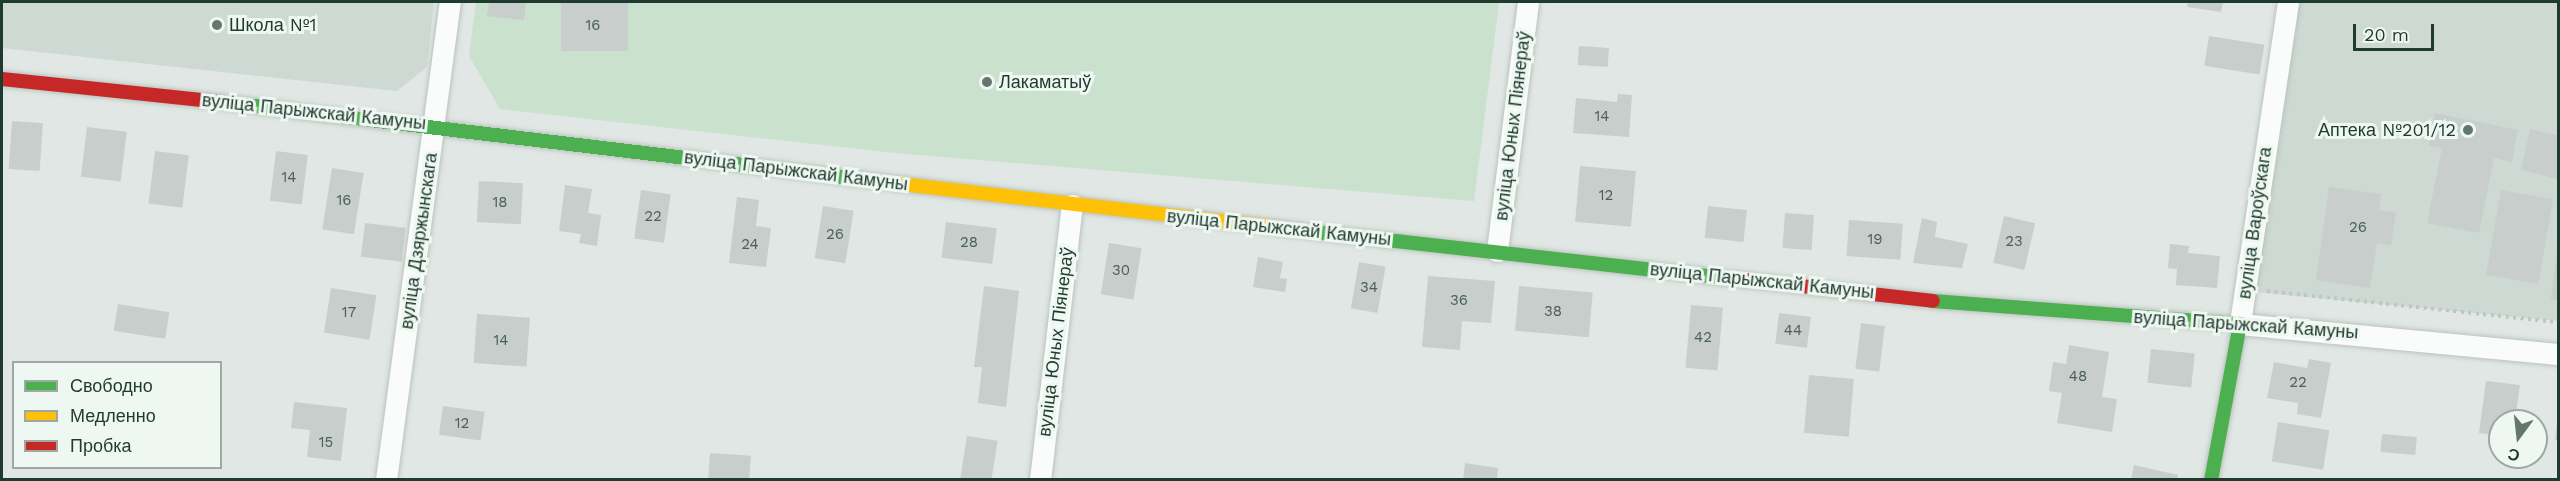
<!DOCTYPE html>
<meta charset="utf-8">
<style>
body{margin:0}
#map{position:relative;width:2560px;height:481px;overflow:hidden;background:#e1e7e4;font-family:"Work Sans",sans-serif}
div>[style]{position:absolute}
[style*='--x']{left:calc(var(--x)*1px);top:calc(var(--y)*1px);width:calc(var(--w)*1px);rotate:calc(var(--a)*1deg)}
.built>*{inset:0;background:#ced9d3}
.green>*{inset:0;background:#c9e1cd}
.building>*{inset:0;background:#c8cecb;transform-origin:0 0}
.path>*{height:4px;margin-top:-2px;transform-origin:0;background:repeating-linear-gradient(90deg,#bfc7c3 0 3px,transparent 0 7.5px)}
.roads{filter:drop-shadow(0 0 2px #bac4bf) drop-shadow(0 0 2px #bac4bf)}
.street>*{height:21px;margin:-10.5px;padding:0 10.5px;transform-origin:10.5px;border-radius:10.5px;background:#fafbfb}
.fast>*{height:14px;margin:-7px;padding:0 7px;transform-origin:7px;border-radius:7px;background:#4caf50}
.slow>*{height:14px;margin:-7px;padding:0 7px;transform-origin:7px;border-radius:7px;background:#ffc107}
.jam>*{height:14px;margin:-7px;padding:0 7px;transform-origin:7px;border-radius:7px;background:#c62828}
.dots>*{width:16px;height:16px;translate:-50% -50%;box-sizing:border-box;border:3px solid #eef7f1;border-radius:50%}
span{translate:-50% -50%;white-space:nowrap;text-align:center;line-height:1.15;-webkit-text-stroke:6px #eef7f1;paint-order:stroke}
.number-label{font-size:15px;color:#4a6056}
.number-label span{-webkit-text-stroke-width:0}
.poi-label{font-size:18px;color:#1f3a2e}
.left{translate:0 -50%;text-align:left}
.right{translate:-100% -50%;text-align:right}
.street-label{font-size:18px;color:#1f3a2e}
.frame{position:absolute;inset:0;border:3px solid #1f3a2e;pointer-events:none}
.legend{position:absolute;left:12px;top:361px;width:210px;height:108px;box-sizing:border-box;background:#eef7f1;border:2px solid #9baba3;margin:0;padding:8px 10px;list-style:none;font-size:18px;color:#1f3a2e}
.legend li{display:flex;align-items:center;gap:12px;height:30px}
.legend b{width:30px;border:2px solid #9baba3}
.north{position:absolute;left:2488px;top:409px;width:60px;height:60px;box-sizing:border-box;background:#eef7f1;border:2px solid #9baba3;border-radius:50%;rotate:195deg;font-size:16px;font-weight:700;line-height:24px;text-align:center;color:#1f3a2e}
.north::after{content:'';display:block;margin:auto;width:21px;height:27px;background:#63776e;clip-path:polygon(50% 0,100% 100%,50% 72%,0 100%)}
.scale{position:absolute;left:2353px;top:24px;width:81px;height:27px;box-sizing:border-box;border:3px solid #1f3a2e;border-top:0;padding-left:8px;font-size:18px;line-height:21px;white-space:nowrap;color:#1f3a2e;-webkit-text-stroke:4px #eef7f1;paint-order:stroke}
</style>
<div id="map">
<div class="built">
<i style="clip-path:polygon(2px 2px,434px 2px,427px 67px,397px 91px,2px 48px)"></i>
<i style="clip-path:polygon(2297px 2px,2558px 2px,2558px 321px,2254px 292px)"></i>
</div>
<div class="green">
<i style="clip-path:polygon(476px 2px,1499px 2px,1474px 201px,895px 153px,500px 109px,469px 56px)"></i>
</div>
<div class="building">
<i style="clip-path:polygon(489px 2px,526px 2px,524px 20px,487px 16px)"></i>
<i style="left:561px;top:2px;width:67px;height:49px"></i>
<i style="clip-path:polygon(2188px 2px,2223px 2px,2221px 12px,2187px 7px)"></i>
<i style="left:2209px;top:36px;width:56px;height:30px;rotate:9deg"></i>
<i style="left:1579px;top:46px;width:30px;height:19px;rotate:4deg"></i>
<i style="clip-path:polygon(1618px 94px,1632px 95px,1629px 137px,1573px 133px,1576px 98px,1617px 102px)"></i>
<i style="clip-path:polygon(2435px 113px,2518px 130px,2512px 162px,2494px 158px,2479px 233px,2427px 223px,2442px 148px,2429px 146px)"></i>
<i style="left:12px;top:121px;width:31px;height:48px;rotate:4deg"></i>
<i style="left:87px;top:127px;width:40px;height:50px;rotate:7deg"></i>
<i style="clip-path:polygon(2530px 129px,2558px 136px,2558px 179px,2521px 170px)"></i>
<i style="left:155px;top:151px;width:34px;height:53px;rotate:7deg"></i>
<i style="left:276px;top:151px;width:32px;height:50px;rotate:7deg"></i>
<i style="left:1580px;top:166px;width:56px;height:56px;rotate:5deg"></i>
<i style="left:332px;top:168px;width:32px;height:62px;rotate:9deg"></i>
<i style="left:479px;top:181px;width:44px;height:41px;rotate:3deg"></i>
<i style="clip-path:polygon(565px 185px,592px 189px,588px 213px,601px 215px,597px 246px,579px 243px,581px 234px,559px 231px)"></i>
<i style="clip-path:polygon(2329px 187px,2381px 194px,2379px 210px,2396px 213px,2391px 245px,2377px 243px,2370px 288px,2316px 280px)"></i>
<i style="left:641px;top:190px;width:30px;height:49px;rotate:8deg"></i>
<i style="left:2501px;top:190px;width:53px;height:86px;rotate:10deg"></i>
<i style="clip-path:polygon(737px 197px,759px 200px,756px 226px,771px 228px,766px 267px,729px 263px)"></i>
<i style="left:823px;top:206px;width:31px;height:53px;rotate:9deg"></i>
<i style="left:1708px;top:206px;width:39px;height:32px;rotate:6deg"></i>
<i style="left:1785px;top:213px;width:29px;height:35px;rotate:4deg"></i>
<i style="left:2004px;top:216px;width:32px;height:48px;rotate:13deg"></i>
<i style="clip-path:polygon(1922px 218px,1937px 222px,1935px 237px,1968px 244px,1962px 268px,1913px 263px)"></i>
<i style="left:1849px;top:220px;width:54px;height:36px;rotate:4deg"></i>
<i style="left:946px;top:222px;width:51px;height:36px;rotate:7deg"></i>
<i style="left:365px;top:223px;width:41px;height:34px;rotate:7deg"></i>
<i style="left:1109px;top:243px;width:33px;height:52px;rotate:9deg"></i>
<i style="clip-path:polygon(2170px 244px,2189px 246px,2188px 253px,2220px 256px,2217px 288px,2176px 285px,2177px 269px,2168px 268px)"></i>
<i style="clip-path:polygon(2557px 253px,2558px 253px,2558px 300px,2551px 299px)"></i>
<i style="clip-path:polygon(1258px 257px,1283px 262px,1280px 278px,1287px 279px,1285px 292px,1253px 287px)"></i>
<i style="left:1359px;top:262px;width:27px;height:47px;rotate:10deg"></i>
<i style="clip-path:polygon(1428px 276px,1495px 281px,1491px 323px,1462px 321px,1460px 350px,1422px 347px)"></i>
<i style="clip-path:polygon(984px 286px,1019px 291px,1006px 407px,978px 403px,982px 367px,974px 367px)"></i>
<i style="left:1519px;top:286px;width:74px;height:45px;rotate:5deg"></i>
<i style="left:331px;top:288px;width:46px;height:45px;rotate:9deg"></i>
<i style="left:118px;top:304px;width:52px;height:27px;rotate:9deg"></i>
<i style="left:1691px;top:305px;width:32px;height:63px;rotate:5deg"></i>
<i style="left:1779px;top:313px;width:32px;height:31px;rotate:7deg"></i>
<i style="left:477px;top:314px;width:53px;height:49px;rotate:4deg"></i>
<i style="left:1861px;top:323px;width:24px;height:46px;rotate:7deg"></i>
<i style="clip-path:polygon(2069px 345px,2109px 352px,2102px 397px,2117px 399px,2112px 432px,2057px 423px,2062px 393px,2049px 391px,2053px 362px,2066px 364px)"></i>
<i style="left:2151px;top:349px;width:44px;height:34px;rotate:6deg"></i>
<i style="clip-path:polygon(2309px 359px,2331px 363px,2321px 418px,2297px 414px,2298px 403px,2267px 398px,2274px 362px,2307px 368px)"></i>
<i style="left:1809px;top:375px;width:45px;height:58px;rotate:5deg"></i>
<i style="clip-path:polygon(2486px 381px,2520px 385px,2515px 421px,2500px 421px,2500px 436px,2479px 433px)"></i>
<i style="clip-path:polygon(294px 402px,347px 408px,341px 461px,307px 457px,310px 430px,291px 428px)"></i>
<i style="left:443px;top:406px;width:42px;height:29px;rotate:8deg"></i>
<i style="left:2278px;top:422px;width:52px;height:40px;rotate:9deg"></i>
<i style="clip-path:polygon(2557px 423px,2558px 423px,2558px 440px,2555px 440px)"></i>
<i style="left:2382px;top:434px;width:35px;height:18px;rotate:5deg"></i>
<i style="left:967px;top:436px;width:31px;height:44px;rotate:9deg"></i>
<i style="left:710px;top:453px;width:41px;height:27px;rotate:4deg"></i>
<i style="clip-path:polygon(1465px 463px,1498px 468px,1497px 480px,1463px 480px)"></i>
<i style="clip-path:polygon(2134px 465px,2178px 475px,2177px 480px,2131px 480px)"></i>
</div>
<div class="path">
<i style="--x:2267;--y:291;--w:293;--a:6.1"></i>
</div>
<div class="roads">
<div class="street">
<i style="--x:2288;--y:2;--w:326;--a:98.5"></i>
<i style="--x:2240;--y:324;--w:319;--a:5.4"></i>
<i style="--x:1497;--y:251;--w:251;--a:-82.9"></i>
<i style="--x:386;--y:480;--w:482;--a:-82.4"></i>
<i style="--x:1040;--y:480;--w:277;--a:-83.4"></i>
</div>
<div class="fast">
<i style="--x:221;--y:102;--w:677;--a:6.87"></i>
<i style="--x:1280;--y:228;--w:470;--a:6.4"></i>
<i style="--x:1933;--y:301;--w:308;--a:4.3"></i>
<i style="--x:2240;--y:324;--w:159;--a:100.5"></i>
</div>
<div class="slow">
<i style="--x:893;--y:183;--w:390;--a:6.6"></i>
</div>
<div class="jam">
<i style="--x:2;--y:79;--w:220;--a:6"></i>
<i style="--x:1747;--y:280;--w:187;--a:6.4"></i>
</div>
</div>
<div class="dots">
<i style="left:217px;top:25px;background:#63776e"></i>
<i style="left:987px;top:82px;background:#63776e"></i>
<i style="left:2468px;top:130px;background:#63776e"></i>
</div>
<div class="number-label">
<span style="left:593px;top:26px">16</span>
<span style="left:1602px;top:117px">14</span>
<span style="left:289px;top:178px">14</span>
<span style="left:1606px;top:196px">12</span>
<span style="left:344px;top:201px">16</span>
<span style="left:500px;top:203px">18</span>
<span style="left:653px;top:217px">22</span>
<span style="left:2358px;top:228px">26</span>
<span style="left:835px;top:235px">26</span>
<span style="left:1875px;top:240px">19</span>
<span style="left:2014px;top:242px">23</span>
<span style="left:969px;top:243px">28</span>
<span style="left:750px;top:245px">24</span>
<span style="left:1121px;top:271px">30</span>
<span style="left:1369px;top:288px">34</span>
<span style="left:1459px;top:301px">36</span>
<span style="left:1553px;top:312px">38</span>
<span style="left:349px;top:313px">17</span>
<span style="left:1793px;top:331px">44</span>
<span style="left:1703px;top:338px">42</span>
<span style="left:501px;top:341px">14</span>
<span style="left:2078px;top:377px">48</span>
<span style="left:2298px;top:383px">22</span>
<span style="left:462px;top:424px">12</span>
<span style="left:326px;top:443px">15</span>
</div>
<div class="poi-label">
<span class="left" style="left:229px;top:25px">Школа №1</span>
<span class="left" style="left:999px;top:82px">Лакаматыў</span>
<span class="right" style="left:2456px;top:130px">Аптека №201/12</span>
</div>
<div class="street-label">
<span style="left:314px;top:112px;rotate:6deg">вуліца Парыжскай Камуны</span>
<span style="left:1513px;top:126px;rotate:-83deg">вуліца Юных Піянераў</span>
<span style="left:796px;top:171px;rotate:7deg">вуліца Парыжскай Камуны</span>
<span style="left:2255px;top:223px;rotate:-82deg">вуліца Вароўскага</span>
<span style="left:1279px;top:228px;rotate:6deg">вуліца Парыжскай Камуны</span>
<span style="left:419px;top:241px;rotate:-82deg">вуліца Дзяржынскага</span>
<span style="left:1762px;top:281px;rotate:6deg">вуліца Парыжскай Камуны</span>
<span style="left:2246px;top:325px;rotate:4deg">вуліца Парыжскай Камуны</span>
<span style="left:1056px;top:342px;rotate:-83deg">вуліца Юных Піянераў</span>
</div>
<div class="frame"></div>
<ul class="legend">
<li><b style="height:8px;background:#4caf50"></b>Свободно</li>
<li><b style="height:8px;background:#ffc107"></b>Медленно</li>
<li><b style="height:8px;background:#c62828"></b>Пробка</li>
</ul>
<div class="north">С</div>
<div class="scale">20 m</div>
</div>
